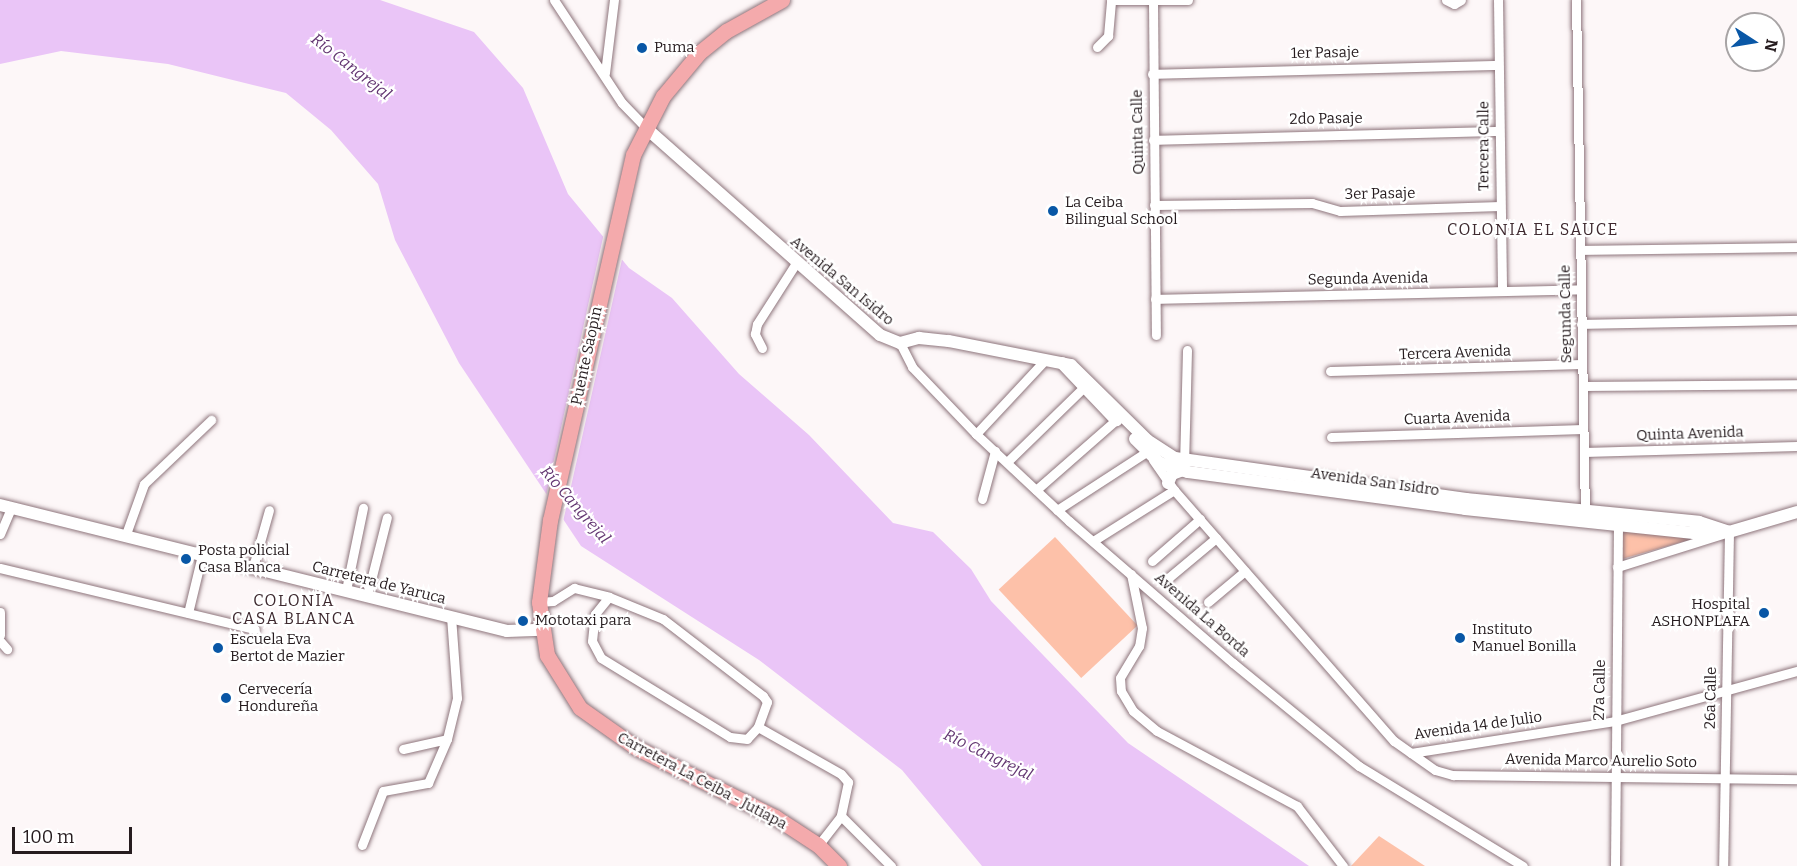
<!DOCTYPE html>
<meta charset="utf-8">
<style>
body{margin:0}
#map{position:relative;width:1797px;height:866px;overflow:hidden;background:#fdf7f8;font-family:Bitter,serif}
div>[style]{position:absolute}
[style*='--x']{left:calc(var(--x)*1px);top:calc(var(--y)*1px);width:calc(var(--w)*1px);rotate:calc(var(--a)*1deg)}
.green>*{inset:0;background:#fdc1a9;transform-origin:0 0}
.water>*{inset:0;background:#eac5f7}
.pier>*{inset:0;background:#fdf7f8}
.roads{filter:drop-shadow(0 0 2px #8e757c) drop-shadow(0 0 2px #8e757c)}
.minor>*{height:9px;margin:-4.5px;padding:0 4.5px;transform-origin:4.5px;border-radius:4.5px;background:#fff}
.tertiary>*{height:12px;margin:-6px;padding:0 6px;transform-origin:6px;border-radius:6px;background:#fff}
.primary>*{height:15px;margin:-7.5px;padding:0 7.5px;transform-origin:7.5px;border-radius:7.5px;background:#f4aaac}
.dots>*{width:16px;height:16px;translate:-50% -50%;box-sizing:border-box;border:3px solid #fff;border-radius:50%}
span{translate:-50% -50%;white-space:nowrap;text-align:center;line-height:1.15;-webkit-text-stroke:4.5px #fff;paint-order:stroke}
.poi-label{font-size:15px;color:#261c1f}
.left{translate:0 -50%;text-align:left}
.right{translate:-100% -50%;text-align:right}
.street-label{font-size:15px;color:#261c1f}
.water-label{font-size:16px;color:#633672;font-style:italic}
.neighbourhood-label{font-size:16px;color:#3e292f;letter-spacing:1.5px}
.north{position:absolute;left:1725px;top:12px;width:60px;height:60px;box-sizing:border-box;background:#fff;border:2px solid #a8a4a5;border-radius:50%;rotate:102deg;font-size:16px;font-weight:700;line-height:24px;text-align:center;color:#261c1f}
.north::after{content:'';display:block;margin:auto;width:21px;height:27px;background:#0957a6;clip-path:polygon(50% 0,100% 100%,50% 72%,0 100%)}
.scale{position:absolute;left:12px;top:827px;width:120px;height:27px;box-sizing:border-box;border:3px solid #261c1f;border-top:0;padding-left:8px;font-size:18px;line-height:21px;white-space:nowrap;color:#261c1f;-webkit-text-stroke:4px #fff;paint-order:stroke}
</style>
<div id="map">
<div class="green">
<i style="clip-path:polygon(1622px 530px,1699px 537px,1622px 559px)"></i>
<i style="left:1055px;top:537px;width:121px;height:77px;rotate:47deg"></i>
<i style="clip-path:polygon(1379px 836px,1425px 866px,1351px 866px)"></i>
</div>
<div class="water">
<i style="clip-path:polygon(0 0,380px 0,474px 32px,523px 88px,568px 194px,629px 268px,672px 298px,739px 374px,809px 435px,893px 523px,933px 532px,971px 569px,991px 601px,1128px 743px,1309px 866px,982px 866px,902px 770px,759px 660px,581px 546px,459px 363px,395px 240px,378px 184px,331px 130px,286px 93px,168px 64px,61px 51px,0 64px)"></i>
</div>
<div class="pier">
<i style="clip-path:polygon(604px 233px,623px 255px,563px 522px,546px 496px)"></i>
</div>
<div class="roads">
<div class="minor">
<i style="--x:554;--y:0;--w:123;--a:56.6"></i>
<i style="--x:622;--y:103;--w:35;--a:46"></i>
<i style="--x:1446;--y:0;--w:9;--a:27"></i>
<i style="--x:1454;--y:4;--w:8;--a:-30"></i>
<i style="--x:1498;--y:0;--w:291;--a:89.2"></i>
<i style="--x:1576;--y:0;--w:516;--a:89"></i>
<i style="--x:1153;--y:1;--w:334;--a:89.5"></i>
<i style="--x:1097;--y:47;--w:16;--a:-45"></i>
<i style="--x:1108;--y:36;--w:36;--a:-85"></i>
<i style="--x:1111;--y:0;--w:77;--a:0"></i>
<i style="--x:605;--y:73;--w:74;--a:-83"></i>
<i style="--x:1152;--y:74;--w:346;--a:-1.5"></i>
<i style="--x:1153;--y:140;--w:346;--a:-1.5"></i>
<i style="--x:1154;--y:205;--w:158;--a:-0.7"></i>
<i style="--x:1312;--y:203;--w:29;--a:16"></i>
<i style="--x:1340;--y:211;--w:160;--a:-1.8"></i>
<i style="--x:1580;--y:250;--w:217;--a:-0.8"></i>
<i style="--x:1155;--y:299;--w:426;--a:-1.3"></i>
<i style="--x:1581;--y:324;--w:216;--a:-1.1"></i>
<i style="--x:900;--y:343;--w:27;--a:63"></i>
<i style="--x:912;--y:367;--w:93;--a:46.3"></i>
<i style="--x:976;--y:434;--w:127;--a:43.1"></i>
<i style="--x:1069;--y:521;--w:217;--a:40.9"></i>
<i style="--x:1233;--y:663;--w:163;--a:39.3"></i>
<i style="--x:1359;--y:766;--w:192;--a:31.4"></i>
<i style="--x:762;--y:348;--w:16;--a:-117"></i>
<i style="--x:755;--y:334;--w:10;--a:-79"></i>
<i style="--x:757;--y:324;--w:72;--a:-57.4"></i>
<i style="--x:1330;--y:371;--w:252;--a:-1.6"></i>
<i style="--x:1583;--y:386;--w:214;--a:-0.5"></i>
<i style="--x:976;--y:434;--w:101;--a:-47"></i>
<i style="--x:1331;--y:437;--w:252;--a:-1.8"></i>
<i style="--x:1584;--y:452;--w:213;--a:-1.6"></i>
<i style="--x:1153;--y:460;--w:37;--a:55"></i>
<i style="--x:1174;--y:490;--w:334;--a:48.8"></i>
<i style="--x:1394;--y:741;--w:50;--a:35.3"></i>
<i style="--x:1435;--y:770;--w:19;--a:16"></i>
<i style="--x:1453;--y:775;--w:344;--a:0.7"></i>
<i style="--x:1007;--y:462;--w:106;--a:-44.2"></i>
<i style="--x:1184;--y:465;--w:115;--a:-88.5"></i>
<i style="--x:1036;--y:490;--w:106;--a:-41.2"></i>
<i style="--x:982;--y:499;--w:50;--a:-74.8"></i>
<i style="--x:1057;--y:510;--w:112;--a:-33"></i>
<i style="--x:0;--y:534;--w:28;--a:-67"></i>
<i style="--x:126;--y:534;--w:53;--a:-70.2"></i>
<i style="--x:144;--y:484;--w:93;--a:-43.7"></i>
<i style="--x:1093;--y:541;--w:96;--a:-32.2"></i>
<i style="--x:1152;--y:561;--w:64;--a:-41.2"></i>
<i style="--x:253;--y:567;--w:59;--a:-74.3"></i>
<i style="--x:1617;--y:567;--w:117;--a:-17.4"></i>
<i style="--x:1729;--y:532;--w:334;--a:91"></i>
<i style="--x:0;--y:568;--w:262;--a:13.5"></i>
<i style="--x:1131;--y:574;--w:55;--a:78.5"></i>
<i style="--x:1142;--y:628;--w:18;--a:99"></i>
<i style="--x:1139;--y:646;--w:37;--a:121"></i>
<i style="--x:1120;--y:678;--w:13;--a:86"></i>
<i style="--x:1121;--y:691;--w:23;--a:59"></i>
<i style="--x:1133;--y:711;--w:31;--a:40"></i>
<i style="--x:1157;--y:731;--w:159;--a:28.2"></i>
<i style="--x:1297;--y:806;--w:76;--a:52.5"></i>
<i style="--x:1167;--y:579;--w:64;--a:-39.9"></i>
<i style="--x:346;--y:590;--w:84;--a:-78.3"></i>
<i style="--x:367;--y:596;--w:81;--a:-75.8"></i>
<i style="--x:539;--y:602;--w:14;--a:-4"></i>
<i style="--x:553;--y:601;--w:25;--a:-32"></i>
<i style="--x:574;--y:588;--w:36;--a:14"></i>
<i style="--x:609;--y:597;--w:58;--a:22.2"></i>
<i style="--x:663;--y:619;--w:126;--a:37.6"></i>
<i style="--x:763;--y:696;--w:7;--a:56"></i>
<i style="--x:767;--y:702;--w:27;--a:110"></i>
<i style="--x:758;--y:727;--w:16;--a:133"></i>
<i style="--x:747;--y:739;--w:17;--a:-173"></i>
<i style="--x:730;--y:737;--w:151;--a:-148.5"></i>
<i style="--x:601;--y:658;--w:19;--a:-118"></i>
<i style="--x:592;--y:641;--w:27;--a:-84"></i>
<i style="--x:595;--y:614;--w:22;--a:-51"></i>
<i style="--x:1208;--y:602;--w:48;--a:-40"></i>
<i style="--x:0;--y:612;--w:23;--a:90"></i>
<i style="--x:188;--y:613;--w:60;--a:-76.4"></i>
<i style="--x:0;--y:641;--w:11;--a:49"></i>
<i style="--x:758;--y:727;--w:95;--a:29.5"></i>
<i style="--x:841;--y:774;--w:11;--a:49"></i>
<i style="--x:848;--y:782;--w:35;--a:102"></i>
<i style="--x:841;--y:816;--w:37;--a:128"></i>
<i style="--x:403;--y:749;--w:45;--a:-12.8"></i>
<i style="--x:1411;--y:753;--w:206;--a:-8.9"></i>
<i style="--x:1615;--y:721;--w:189;--a:-15.4"></i>
<i style="--x:841;--y:816;--w:71;--a:45"></i>
<i style="--x:362;--y:845;--w:58;--a:-68.7"></i>
<i style="--x:383;--y:791;--w:46;--a:-10.1"></i>
<i style="--x:428;--y:783;--w:48;--a:-66.6"></i>
<i style="--x:447;--y:739;--w:42;--a:-76.3"></i>
<i style="--x:457;--y:698;--w:81;--a:-94.2"></i>
<i style="--x:1615;--y:866;--w:347;--a:-89.5"></i>
</div>
<div class="tertiary">
<i style="--x:646;--y:128;--w:312;--a:41.5"></i>
<i style="--x:880;--y:335;--w:22;--a:22"></i>
<i style="--x:900;--y:343;--w:20;--a:-15"></i>
<i style="--x:919;--y:338;--w:30;--a:6"></i>
<i style="--x:949;--y:341;--w:124;--a:11.1"></i>
<i style="--x:1071;--y:365;--w:107;--a:44.6"></i>
<i style="--x:1147;--y:440;--w:33;--a:33"></i>
<i style="--x:1175;--y:458;--w:294;--a:8"></i>
<i style="--x:1466;--y:499;--w:234;--a:5.6"></i>
<i style="--x:1699;--y:522;--w:32;--a:18"></i>
<i style="--x:1062;--y:363;--w:79;--a:46.5"></i>
<i style="--x:1135;--y:439;--w:35;--a:44"></i>
<i style="--x:1160;--y:463;--w:29;--a:18"></i>
<i style="--x:1188;--y:472;--w:279;--a:7.6"></i>
<i style="--x:1465;--y:509;--w:230;--a:6"></i>
<i style="--x:1694;--y:533;--w:35;--a:-2"></i>
<i style="--x:1729;--y:532;--w:71;--a:-16.4"></i>
<i style="--x:1168;--y:483;--w:10;--a:-66"></i>
<i style="--x:1172;--y:474;--w:12;--a:-20"></i>
<i style="--x:0;--y:505;--w:522;--a:13.96"></i>
<i style="--x:507;--y:631;--w:34;--a:-2"></i>
</div>
<div class="primary">
<i style="--x:782;--y:0;--w:64;--a:151"></i>
<i style="--x:726;--y:31;--w:35;--a:141"></i>
<i style="--x:699;--y:53;--w:56;--a:129.9"></i>
<i style="--x:663;--y:96;--w:66;--a:117"></i>
<i style="--x:633;--y:155;--w:374;--a:102.8"></i>
<i style="--x:550;--y:520;--w:83;--a:97.6"></i>
<i style="--x:539;--y:602;--w:54;--a:81.4"></i>
<i style="--x:547;--y:655;--w:62;--a:58.1"></i>
<i style="--x:580;--y:708;--w:67;--a:35.3"></i>
<i style="--x:635;--y:747;--w:157;--a:26.6"></i>
<i style="--x:775;--y:817;--w:51;--a:33.1"></i>
<i style="--x:818;--y:845;--w:30;--a:45"></i>
</div>
</div>
<div class="dots">
<i style="left:642px;top:48px;background:#0957a6"></i>
<i style="left:1053px;top:211px;background:#0957a6"></i>
<i style="left:186px;top:559px;background:#0957a6"></i>
<i style="left:1764px;top:613px;background:#0957a6"></i>
<i style="left:523px;top:621px;background:#0957a6"></i>
<i style="left:1460px;top:638px;background:#0957a6"></i>
<i style="left:218px;top:648px;background:#0957a6"></i>
<i style="left:226px;top:698px;background:#0957a6"></i>
</div>
<div class="poi-label">
<span class="left" style="left:654px;top:48px">Puma</span>
<span class="left" style="left:1065px;top:211px">La Ceiba<br>Bilingual School</span>
<span class="left" style="left:198px;top:559px">Posta policial<br>Casa Blanca</span>
<span class="right" style="left:1750px;top:613px">Hospital<br>ASHONPLAFA</span>
<span class="left" style="left:535px;top:621px">Mototaxi para</span>
<span class="left" style="left:1472px;top:638px">Instituto<br>Manuel Bonilla</span>
<span class="left" style="left:230px;top:648px">Escuela Eva<br>Bertot de Mazier</span>
<span class="left" style="left:238px;top:698px">Cervecería<br>Hondureña</span>
</div>
<div class="street-label">
<span style="left:1325px;top:53px;rotate:-1deg">1er Pasaje</span>
<span style="left:1326px;top:119px;rotate:-1deg">2do Pasaje</span>
<span style="left:1138px;top:132px;rotate:-91deg">Quinta Calle</span>
<span style="left:1484px;top:146px;rotate:-90deg">Tercera Calle</span>
<span style="left:1380px;top:194px;rotate:-1deg">3er Pasaje</span>
<span style="left:1368px;top:279px;rotate:-1deg">Segunda Avenida</span>
<span style="left:842px;top:281px;rotate:40deg">Avenida San Isidro</span>
<span style="left:1566px;top:314px;rotate:-91deg">Segunda Calle</span>
<span style="left:1455px;top:353px;rotate:-2deg">Tercera Avenida</span>
<span style="left:587px;top:356px;rotate:-78deg">Puente Saopin</span>
<span style="left:1457px;top:418px;rotate:-2deg">Cuarta Avenida</span>
<span style="left:1690px;top:434px;rotate:-2deg">Quinta Avenida</span>
<span style="left:1375px;top:482px;rotate:8deg">Avenida San Isidro</span>
<span style="left:379px;top:583px;rotate:14deg">Carretera de Yaruca</span>
<span style="left:1202px;top:615px;rotate:41deg">Avenida La Borda</span>
<span style="left:1600px;top:690px;rotate:-89deg">27a Calle</span>
<span style="left:1711px;top:698px;rotate:-89deg">26a Calle</span>
<span style="left:1478px;top:726px;rotate:-8deg">Avenida 14 de Julio</span>
<span style="left:1601px;top:761px;rotate:1deg">Avenida Marco Aurelio Soto</span>
<span style="left:702px;top:781px;rotate:28deg">Carretera La Ceiba - Jutiapa</span>
</div>
<div class="water-label">
<span style="left:351px;top:67px;rotate:38deg">Río Cangrejal</span>
<span style="left:575px;top:505px;rotate:49deg">Río Cangrejal</span>
<span style="left:988px;top:755px;rotate:26deg">Río Cangrejal</span>
</div>
<div class="neighbourhood-label">
<span style="left:1533px;top:230px">COLONIA EL SAUCE</span>
<span style="left:294px;top:610px">COLONIA<br>CASA BLANCA</span>
</div>
<div class="north">N</div>
<div class="scale">100 m</div>
</div>
